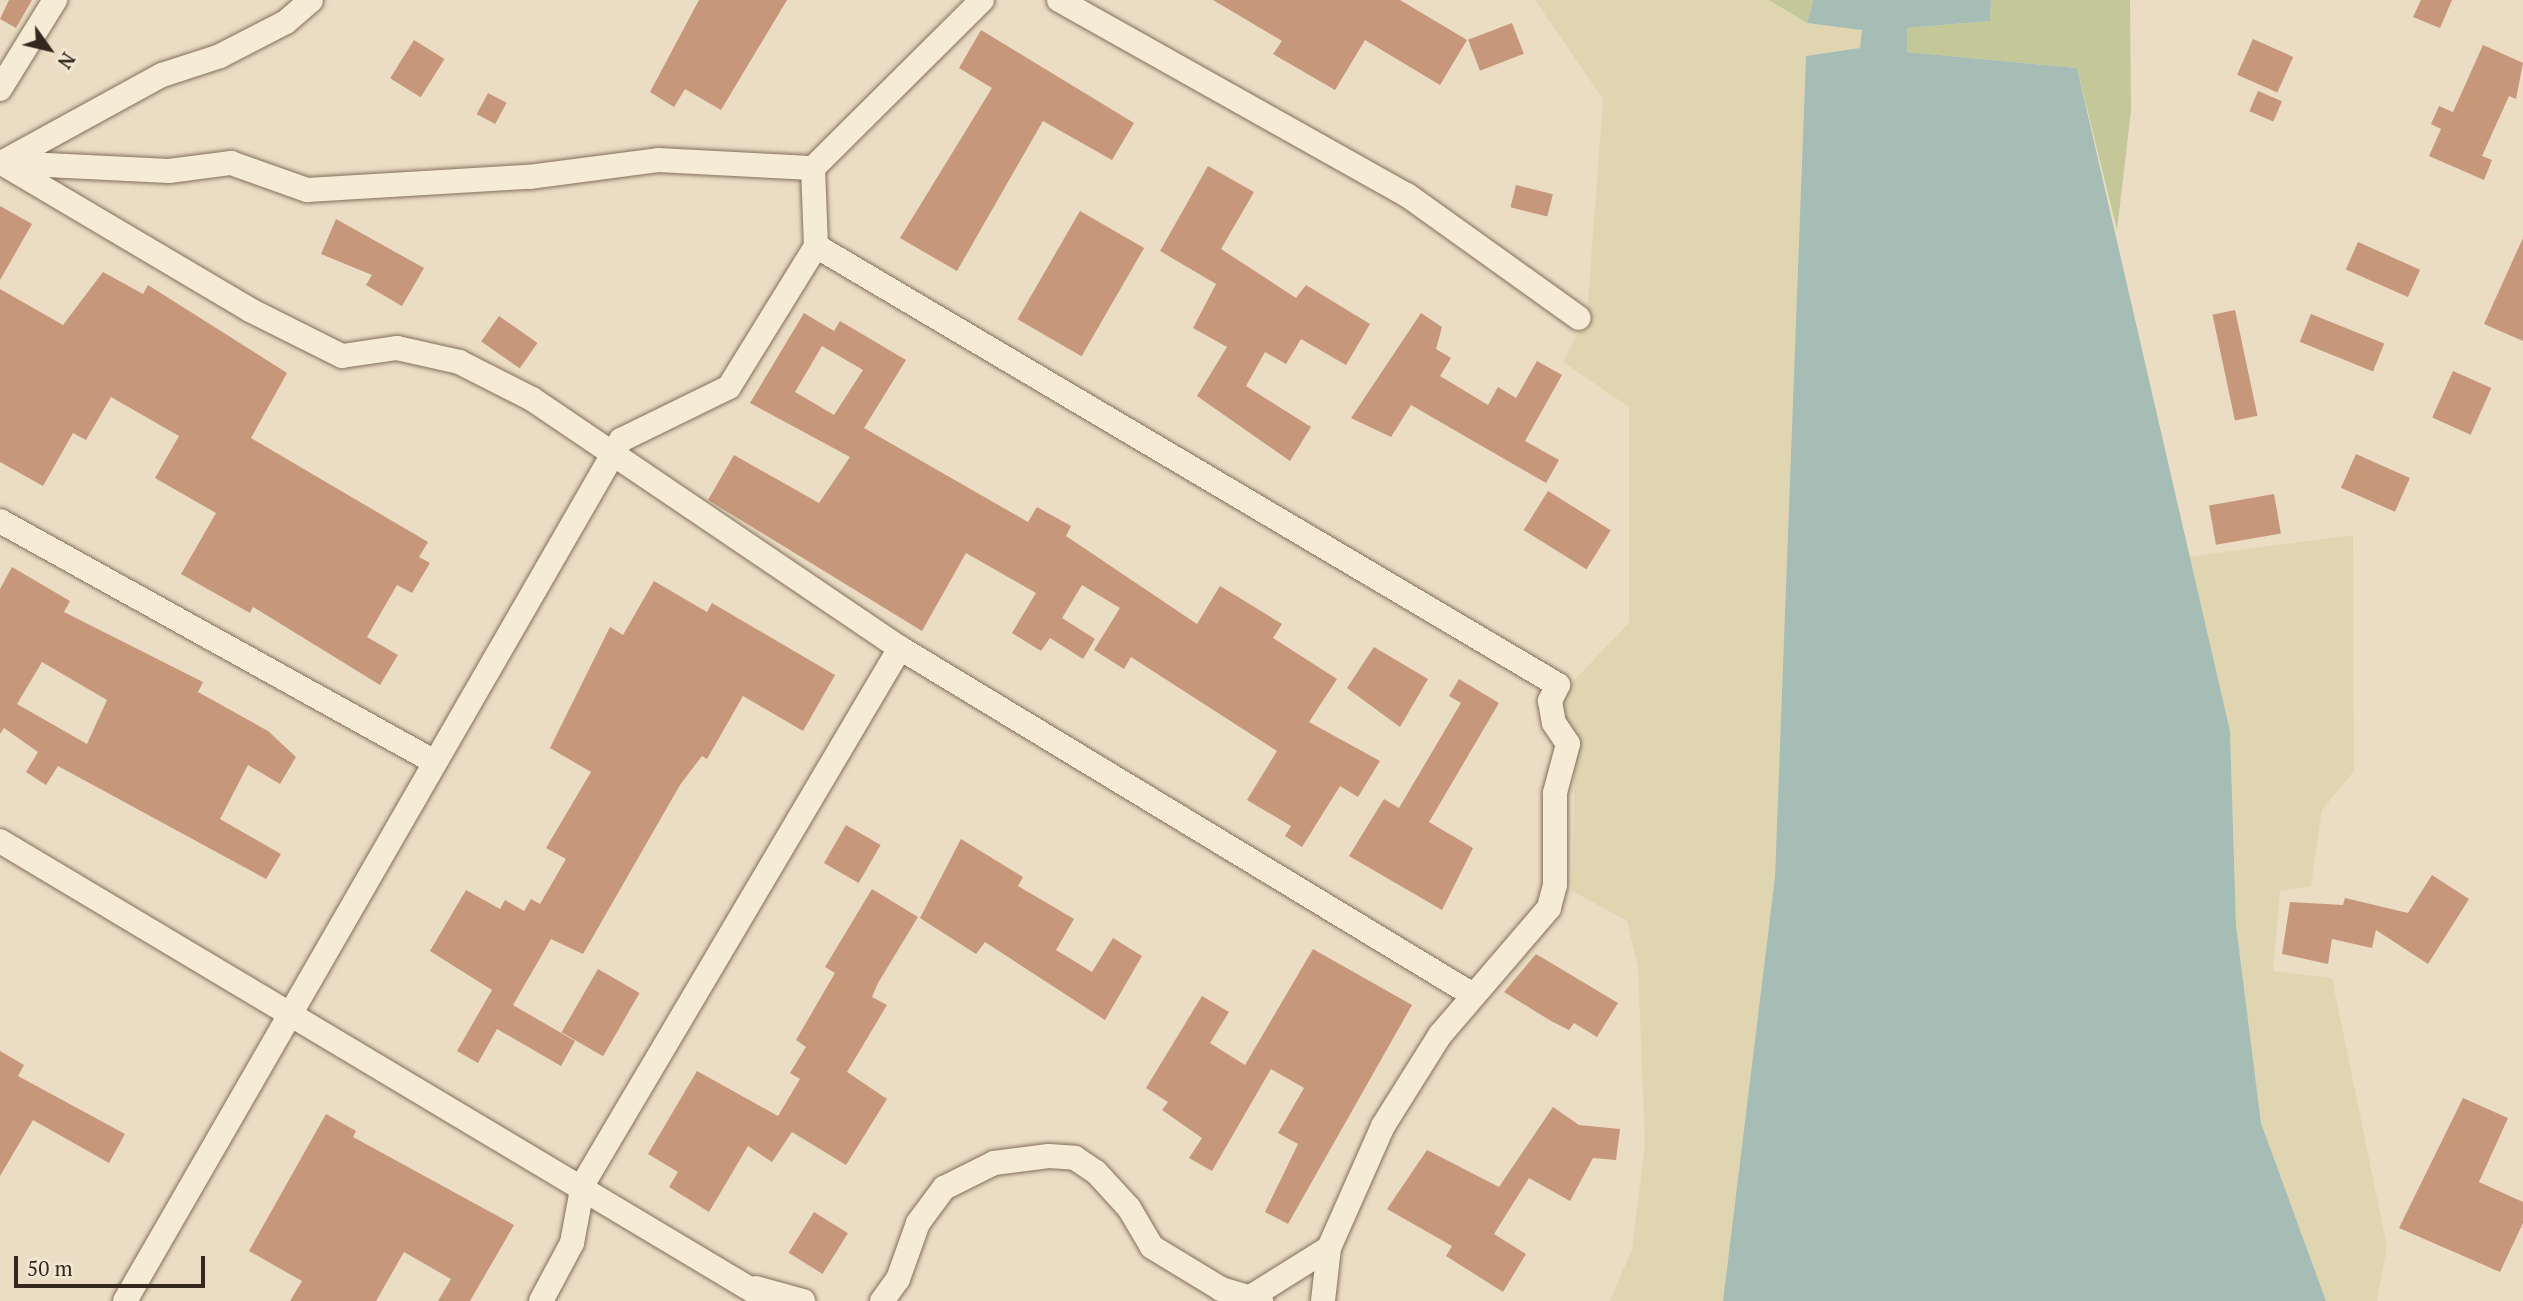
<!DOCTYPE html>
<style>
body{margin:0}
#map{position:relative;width:2523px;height:1301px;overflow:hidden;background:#eaddc3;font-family:"PT Serif",serif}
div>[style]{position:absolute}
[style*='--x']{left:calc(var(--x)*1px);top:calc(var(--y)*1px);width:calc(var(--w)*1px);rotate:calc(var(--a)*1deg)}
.farmland>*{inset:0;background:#dfd6b1}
.green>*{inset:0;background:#c4c798}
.water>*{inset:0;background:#a5bdb5}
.building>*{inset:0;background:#c6977b;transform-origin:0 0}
.roads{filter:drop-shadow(0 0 2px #836f5b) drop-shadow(0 0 2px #836f5b)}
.street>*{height:24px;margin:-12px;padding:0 12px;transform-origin:12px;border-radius:12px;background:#f6ebd5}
span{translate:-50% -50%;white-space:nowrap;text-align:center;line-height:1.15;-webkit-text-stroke:6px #f2e8d2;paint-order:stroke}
.north{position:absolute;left:14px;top:14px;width:70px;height:70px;-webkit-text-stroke:5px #f2e8d2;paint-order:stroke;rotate:124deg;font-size:19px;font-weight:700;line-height:28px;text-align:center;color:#34281e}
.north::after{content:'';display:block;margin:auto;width:24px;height:32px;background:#34281e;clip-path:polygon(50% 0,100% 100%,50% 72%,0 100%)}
.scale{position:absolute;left:14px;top:1256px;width:191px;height:32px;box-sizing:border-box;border:4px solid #34281e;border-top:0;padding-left:9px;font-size:21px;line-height:24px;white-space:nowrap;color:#34281e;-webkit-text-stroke:5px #f2e8d2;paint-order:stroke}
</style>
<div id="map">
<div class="farmland">
<i style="clip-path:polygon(1535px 0,1769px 0,1807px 23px,1862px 29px,1861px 48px,1806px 56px,1775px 877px,1723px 1301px,1610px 1301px,1632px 1249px,1645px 1145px,1638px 968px,1627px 921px,1572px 891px,1575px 748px,1560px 695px,1629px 623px,1629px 407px,1563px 362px,1587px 315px,1603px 99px)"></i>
<i style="clip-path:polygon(2353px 535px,2354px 771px,2322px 810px,2311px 886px,2280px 891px,2273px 971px,2332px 978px,2387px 1247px,2377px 1301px,2326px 1301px,2261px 1123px,2236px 925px,2230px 731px,2186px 557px)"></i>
</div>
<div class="green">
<i style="clip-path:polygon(1769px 0,1813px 0,1807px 23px)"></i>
<i style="clip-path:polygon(1991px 0,2130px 0,2131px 111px,2117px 230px,2077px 68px,1907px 52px,1907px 28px,1990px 21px)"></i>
</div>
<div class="water">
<i style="clip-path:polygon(1813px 0,1991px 0,1990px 21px,1907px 28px,1907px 52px,2077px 68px,2230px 731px,2236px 925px,2261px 1123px,2326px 1301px,1723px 1301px,1775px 877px,1806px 56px,1860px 48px,1862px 30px,1807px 23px)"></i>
</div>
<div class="building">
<i style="clip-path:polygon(9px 0,32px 0,16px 28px,0 19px)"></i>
<i style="clip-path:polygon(699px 0,787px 0,721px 110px,685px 89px,674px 107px,650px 92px)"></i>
<i style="clip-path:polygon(1213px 0,1400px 0,1467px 40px,1440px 85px,1365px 40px,1335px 90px,1273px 54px,1282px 41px)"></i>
<i style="clip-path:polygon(2421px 0,2452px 0,2440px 28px,2413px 17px)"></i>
<i style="left:1512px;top:23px;width:33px;height:47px;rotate:69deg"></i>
<i style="clip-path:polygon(981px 30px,1134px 123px,1112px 160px,1043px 121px,957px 271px,900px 238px,992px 88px,959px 68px)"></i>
<i style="left:2253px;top:39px;width:44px;height:39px;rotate:24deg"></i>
<i style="left:414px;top:40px;width:36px;height:45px;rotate:32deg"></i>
<i style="clip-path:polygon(2483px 45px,2523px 63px,2516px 99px,2509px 96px,2482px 156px,2492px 160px,2484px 180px,2429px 156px,2441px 129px,2431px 124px,2439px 106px,2453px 112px)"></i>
<i style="left:2258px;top:91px;width:26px;height:22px;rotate:23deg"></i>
<i style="left:488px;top:93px;width:21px;height:24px;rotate:28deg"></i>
<i style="clip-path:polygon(1208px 166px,1254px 192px,1221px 249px,1296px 298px,1306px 285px,1370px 324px,1346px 365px,1301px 339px,1286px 364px,1265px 352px,1246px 386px,1311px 427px,1290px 461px,1197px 396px,1227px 347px,1193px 328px,1216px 284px,1160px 251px)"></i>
<i style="left:1516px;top:185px;width:38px;height:23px;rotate:14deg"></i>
<i style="clip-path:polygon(0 206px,32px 224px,0 280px)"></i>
<i style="left:1080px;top:211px;width:74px;height:125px;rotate:30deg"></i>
<i style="clip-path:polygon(336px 219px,424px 268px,402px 306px,366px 285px,372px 275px,321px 254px)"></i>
<i style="clip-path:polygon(2523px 238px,2523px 341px,2484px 324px)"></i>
<i style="left:2358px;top:242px;width:68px;height:30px;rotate:24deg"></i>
<i style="clip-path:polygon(103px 272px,143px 294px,148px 285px,287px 373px,251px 438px,428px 542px,419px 557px,430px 563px,412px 593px,397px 585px,367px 637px,398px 655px,380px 685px,253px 607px,250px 613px,181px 574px,216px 513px,155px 478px,179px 436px,111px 397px,86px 440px,73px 433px,43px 486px,0 462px,0 289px,63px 325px)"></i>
<i style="left:2235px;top:310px;width:108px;height:23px;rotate:78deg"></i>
<i style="clip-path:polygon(evenodd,804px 313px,834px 331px,840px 321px,906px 360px,864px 428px,1028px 522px,1037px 507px,1071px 526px,1066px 536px,1197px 624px,1220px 586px,1282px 624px,1273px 638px,1337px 679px,1309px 722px,1380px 761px,1358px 797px,1340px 786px,1302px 847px,1285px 836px,1291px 826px,1247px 800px,1277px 751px,1131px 657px,1124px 669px,1094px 650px,1120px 608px,1082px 585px,1062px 618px,1095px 639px,1083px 659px,1050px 638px,1041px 651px,1012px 633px,1036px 593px,966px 553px,922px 631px,708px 500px,734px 455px,819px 503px,850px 457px,750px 403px,804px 313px,822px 346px,863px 370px,834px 415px,795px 392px,822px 346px)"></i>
<i style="clip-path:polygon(1421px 313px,1442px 327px,1436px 349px,1451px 358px,1440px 376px,1488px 405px,1498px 387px,1516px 398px,1537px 361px,1562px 375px,1525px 441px,1559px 460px,1546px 483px,1411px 405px,1391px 437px,1351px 418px)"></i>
<i style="left:2311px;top:314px;width:79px;height:30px;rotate:22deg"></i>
<i style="left:499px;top:316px;width:47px;height:31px;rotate:35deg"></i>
<i style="left:2453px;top:371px;width:42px;height:51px;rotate:24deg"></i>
<i style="left:2356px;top:454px;width:59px;height:37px;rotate:24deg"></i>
<i style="left:1548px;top:491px;width:74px;height:46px;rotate:32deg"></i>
<i style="left:2274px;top:494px;width:40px;height:66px;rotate:80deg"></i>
<i style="clip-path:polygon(evenodd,12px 567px,70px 601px,64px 612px,203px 682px,198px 692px,268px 731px,296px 757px,280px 784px,248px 765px,220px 819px,281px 854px,266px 879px,58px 766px,46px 785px,26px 772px,38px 752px,4px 728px,0 734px,0 589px,12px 567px,42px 662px,107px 700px,87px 744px,17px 704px,42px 662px)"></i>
<i style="clip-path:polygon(654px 581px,707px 612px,712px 603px,835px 675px,803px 731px,743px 696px,707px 759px,702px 756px,680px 785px,583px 954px,551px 939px,513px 1005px,575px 1041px,561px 1066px,497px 1029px,478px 1063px,457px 1051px,492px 990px,430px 951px,466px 890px,500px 909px,505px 900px,524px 911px,531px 899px,540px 904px,566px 859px,546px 848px,591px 772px,550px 748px,610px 627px,623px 635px)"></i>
<i style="clip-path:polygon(1374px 647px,1428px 679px,1400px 727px,1347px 688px)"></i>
<i style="clip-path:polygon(1459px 679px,1499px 703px,1429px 822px,1473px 848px,1442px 910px,1349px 856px,1384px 799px,1399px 808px,1461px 703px,1449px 696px)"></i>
<i style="left:846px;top:825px;width:40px;height:44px;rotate:30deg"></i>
<i style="clip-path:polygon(961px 839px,1023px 877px,1018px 886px,1074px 919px,1056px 950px,1092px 972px,1113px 938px,1142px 956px,1105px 1020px,985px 942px,976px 954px,920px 918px)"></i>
<i style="clip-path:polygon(2432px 875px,2469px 899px,2428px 964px,2376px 930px,2372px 948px,2332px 939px,2328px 964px,2282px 954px,2290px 902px,2343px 905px,2345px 898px,2408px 913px)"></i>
<i style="clip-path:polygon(872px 889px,918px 917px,878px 983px,872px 997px,887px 1005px,847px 1072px,887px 1099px,846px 1165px,792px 1132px,772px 1162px,748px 1146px,709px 1212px,669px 1187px,678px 1172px,648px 1154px,697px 1071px,778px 1116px,800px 1079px,790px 1073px,806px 1047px,796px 1040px,835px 973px,825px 967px)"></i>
<i style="clip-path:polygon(1313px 949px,1412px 1005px,1288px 1224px,1265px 1212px,1298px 1144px,1278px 1133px,1304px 1088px,1271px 1069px,1212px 1171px,1189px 1158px,1202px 1138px,1162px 1110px,1168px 1102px,1146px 1088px,1202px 996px,1229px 1012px,1210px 1043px,1245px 1065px)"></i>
<i style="clip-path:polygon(1536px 954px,1618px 1003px,1597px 1037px,1574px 1023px,1569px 1030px,1551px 1021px,1504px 992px)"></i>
<i style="left:598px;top:969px;width:48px;height:73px;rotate:30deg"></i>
<i style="clip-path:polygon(0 1051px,24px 1065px,18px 1076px,125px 1134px,109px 1163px,33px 1120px,0 1176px)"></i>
<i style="clip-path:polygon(2463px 1098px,2508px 1118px,2479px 1182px,2523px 1202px,2523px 1223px,2500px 1272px,2399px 1228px)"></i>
<i style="clip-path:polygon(1553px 1107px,1579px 1125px,1620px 1129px,1616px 1160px,1593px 1158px,1570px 1201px,1529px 1178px,1494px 1234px,1526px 1254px,1503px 1292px,1446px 1256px,1452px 1246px,1387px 1209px,1427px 1150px,1499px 1187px)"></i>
<i style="clip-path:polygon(326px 1114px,356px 1131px,353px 1137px,514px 1225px,470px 1301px,438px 1301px,451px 1279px,404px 1252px,376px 1301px,290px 1301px,302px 1281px,249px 1251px)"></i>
<i style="left:814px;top:1212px;width:40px;height:48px;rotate:32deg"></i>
</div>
<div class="roads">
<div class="street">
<i style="--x:1059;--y:0;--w:399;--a:29.3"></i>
<i style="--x:1407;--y:195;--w:211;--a:35.6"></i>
<i style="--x:0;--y:89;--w:105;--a:-58.3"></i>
<i style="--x:0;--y:162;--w:291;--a:30.6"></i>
<i style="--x:250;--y:310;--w:103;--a:26.6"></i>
<i style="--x:342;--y:356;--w:56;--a:-8.3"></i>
<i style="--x:397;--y:348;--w:64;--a:12.7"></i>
<i style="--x:459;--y:362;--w:82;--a:26.9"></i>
<i style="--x:532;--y:399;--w:444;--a:34.1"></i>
<i style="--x:900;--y:648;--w:670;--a:31.2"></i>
<i style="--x:3;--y:162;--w:181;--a:-28.7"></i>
<i style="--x:162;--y:75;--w:61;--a:-18.1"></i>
<i style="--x:220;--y:56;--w:74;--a:-27.3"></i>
<i style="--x:286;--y:22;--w:33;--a:-41"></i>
<i style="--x:6;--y:163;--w:163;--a:2.8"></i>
<i style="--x:169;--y:171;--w:63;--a:-7.4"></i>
<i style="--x:231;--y:163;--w:81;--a:19.6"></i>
<i style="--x:307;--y:190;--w:222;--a:-3.4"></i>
<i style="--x:529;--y:177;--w:130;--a:-7.5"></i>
<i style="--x:658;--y:160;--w:155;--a:3"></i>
<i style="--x:816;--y:246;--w:862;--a:30.61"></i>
<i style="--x:1558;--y:685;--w:18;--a:117"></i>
<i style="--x:1550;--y:701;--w:22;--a:80"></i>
<i style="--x:1554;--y:723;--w:25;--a:56"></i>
<i style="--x:1568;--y:744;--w:51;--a:104.9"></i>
<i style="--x:1555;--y:793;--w:92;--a:90"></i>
<i style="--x:1555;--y:885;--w:24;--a:105"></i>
<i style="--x:1549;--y:908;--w:167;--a:130.6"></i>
<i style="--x:1440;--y:1035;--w:107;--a:122.1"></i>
<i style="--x:1383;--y:1126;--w:133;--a:113.9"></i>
<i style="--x:1329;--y:1248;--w:53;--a:96.5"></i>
<i style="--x:0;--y:521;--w:496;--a:29"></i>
<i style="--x:0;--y:841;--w:897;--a:30.85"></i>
<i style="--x:756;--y:1288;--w:49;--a:15.5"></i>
<i style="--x:1249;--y:1298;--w:94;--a:-32"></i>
<i style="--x:125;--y:1301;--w:994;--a:-60.05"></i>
<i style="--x:621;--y:440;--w:120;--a:-26.1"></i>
<i style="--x:729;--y:387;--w:166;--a:-58.3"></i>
<i style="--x:816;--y:246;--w:78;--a:-92.2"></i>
<i style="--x:813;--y:168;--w:238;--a:-44.8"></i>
<i style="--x:541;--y:1301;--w:66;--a:-61.9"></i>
<i style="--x:572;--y:1243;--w:60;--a:-79.4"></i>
<i style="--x:583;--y:1184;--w:623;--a:-59.4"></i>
<i style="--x:882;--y:1301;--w:27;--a:-54"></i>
<i style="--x:898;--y:1279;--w:59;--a:-70.3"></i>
<i style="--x:918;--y:1223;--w:44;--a:-53.4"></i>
<i style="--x:944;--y:1188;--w:56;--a:-26.6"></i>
<i style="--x:994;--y:1163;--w:55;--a:-7.3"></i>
<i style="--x:1049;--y:1156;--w:26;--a:4"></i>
<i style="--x:1075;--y:1158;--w:25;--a:34"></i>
<i style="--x:1096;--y:1172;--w:49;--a:47.5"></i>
<i style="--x:1129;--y:1208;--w:45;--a:59.5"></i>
<i style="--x:1152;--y:1247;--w:81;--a:31.3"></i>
<i style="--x:1221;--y:1289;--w:42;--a:16.7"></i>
</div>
</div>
<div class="north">N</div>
<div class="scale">50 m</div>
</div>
